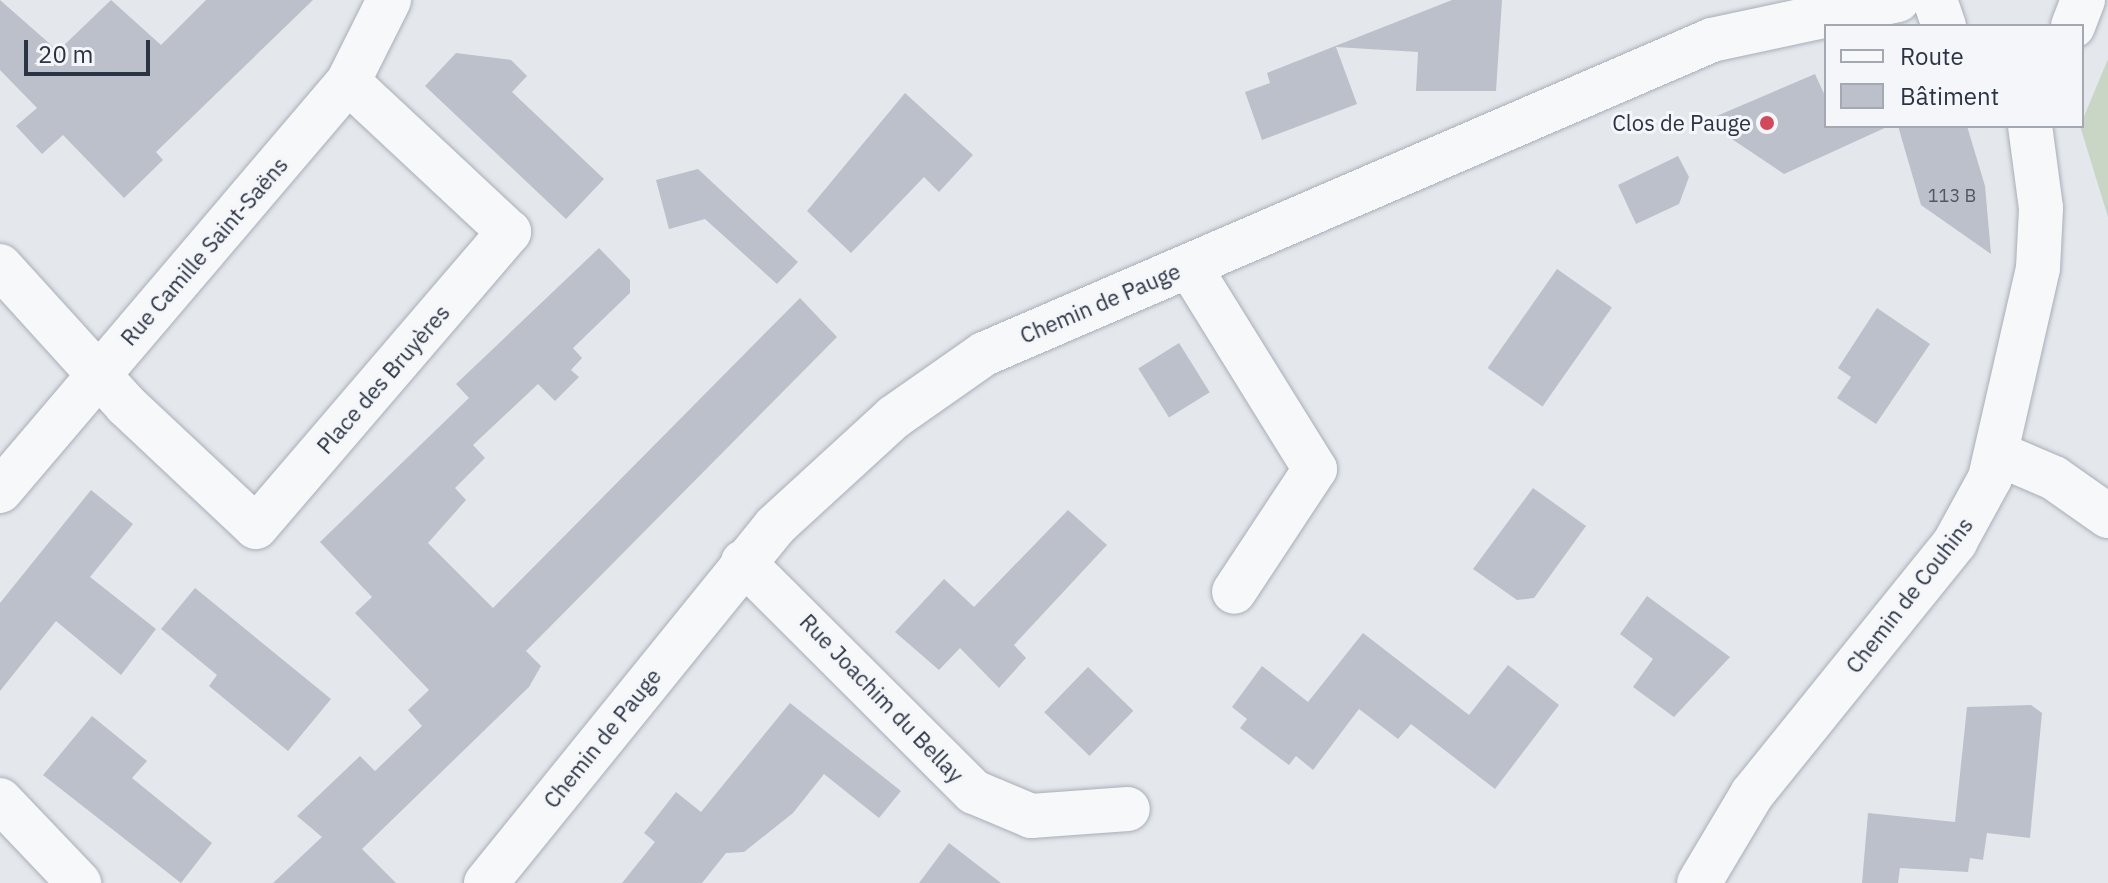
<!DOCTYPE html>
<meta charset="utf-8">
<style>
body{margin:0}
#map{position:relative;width:2108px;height:883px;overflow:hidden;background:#e4e7ec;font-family:"IBM Plex Sans",sans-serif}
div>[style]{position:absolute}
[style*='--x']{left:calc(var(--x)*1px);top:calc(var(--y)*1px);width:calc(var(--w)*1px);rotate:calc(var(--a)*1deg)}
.green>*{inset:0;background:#c9d6c5}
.building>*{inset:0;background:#bbc0ca;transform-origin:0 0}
.roads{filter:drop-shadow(0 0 2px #a9aeb7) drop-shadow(0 0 2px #a9aeb7)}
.minor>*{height:44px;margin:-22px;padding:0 22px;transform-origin:22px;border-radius:22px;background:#f7f8fa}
.tertiary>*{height:44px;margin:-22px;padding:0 22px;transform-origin:22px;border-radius:22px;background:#f7f8fa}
.dots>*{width:22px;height:22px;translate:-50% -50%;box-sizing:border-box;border:4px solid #f4f6f9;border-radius:50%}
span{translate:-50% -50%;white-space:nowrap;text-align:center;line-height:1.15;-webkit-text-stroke:6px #f4f6f9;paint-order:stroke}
.number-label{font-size:18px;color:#4f5766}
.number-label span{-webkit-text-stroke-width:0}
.poi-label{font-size:22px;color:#2b3445}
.right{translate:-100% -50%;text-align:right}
.street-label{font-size:22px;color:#2b3445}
.legend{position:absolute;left:1824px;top:24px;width:260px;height:104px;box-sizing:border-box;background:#f4f6f9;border:2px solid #a4a8b1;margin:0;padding:10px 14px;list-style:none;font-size:24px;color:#2b3445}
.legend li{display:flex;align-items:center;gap:16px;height:40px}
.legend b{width:40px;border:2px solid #a4a8b1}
.scale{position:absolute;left:24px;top:40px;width:126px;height:36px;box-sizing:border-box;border:4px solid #2b3445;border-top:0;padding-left:10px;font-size:24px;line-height:28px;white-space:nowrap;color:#2b3445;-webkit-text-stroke:6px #f4f6f9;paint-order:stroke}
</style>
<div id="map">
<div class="green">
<i style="clip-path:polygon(2108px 59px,2108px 217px,2080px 126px)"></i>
</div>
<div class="building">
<i style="clip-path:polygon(0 0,58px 51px,111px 0,161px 45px,206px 0,313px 0,156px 152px,163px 160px,124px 198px,63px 135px,42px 154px,16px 126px,37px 108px,0 70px)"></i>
<i style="clip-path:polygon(1452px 0,1502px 0,1496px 91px,1416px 91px,1418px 52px,1336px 47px,1357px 104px,1262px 140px,1245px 92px,1270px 83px,1267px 73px)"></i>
<i style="clip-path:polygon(456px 53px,511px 60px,527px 76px,512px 92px,604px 179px,566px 219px,425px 86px)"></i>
<i style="clip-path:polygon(1815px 74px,1826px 98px,1826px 126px,1889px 126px,1784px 174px,1705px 121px)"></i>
<i style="clip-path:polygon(905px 93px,973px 155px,939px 192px,924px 177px,851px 253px,807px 211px)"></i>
<i style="clip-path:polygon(1898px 126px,1967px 126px,1985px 186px,1991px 254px,1921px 205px)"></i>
<i style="clip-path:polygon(1678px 156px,1689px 177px,1679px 204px,1636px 224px,1618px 185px)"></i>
<i style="clip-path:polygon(698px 169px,798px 262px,777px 284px,705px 219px,669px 229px,656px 180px)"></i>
<i style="clip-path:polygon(599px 248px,630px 280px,630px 293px,573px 348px,582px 358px,571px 370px,579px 377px,555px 401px,538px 384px,473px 445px,485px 458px,455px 488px,466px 500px,428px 543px,493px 608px,800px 298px,837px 337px,526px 651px,541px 666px,529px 687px,362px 849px,396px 883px,273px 883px,322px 837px,297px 816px,360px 756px,375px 771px,422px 726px,408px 710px,429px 690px,355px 613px,372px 597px,320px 542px,469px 398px,456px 384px)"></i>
<i style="left:1557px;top:269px;width:67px;height:121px;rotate:35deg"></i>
<i style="clip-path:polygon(1877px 308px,1930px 344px,1876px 424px,1837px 398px,1851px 377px,1838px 368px)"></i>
<i style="left:1179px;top:343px;width:58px;height:48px;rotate:58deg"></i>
<i style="clip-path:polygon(1533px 488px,1586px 526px,1534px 598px,1517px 600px,1473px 569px)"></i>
<i style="clip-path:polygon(91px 490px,133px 524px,90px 577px,156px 629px,121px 675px,56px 621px,0 691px,0 603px)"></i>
<i style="clip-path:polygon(1068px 510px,1107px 545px,1014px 645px,1026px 658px,999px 688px,960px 648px,939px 670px,895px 632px,944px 579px,974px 607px)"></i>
<i style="clip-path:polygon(195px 588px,331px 699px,288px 751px,209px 686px,217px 675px,161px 629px)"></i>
<i style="clip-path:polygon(1647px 596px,1730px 657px,1674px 717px,1633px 687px,1653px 659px,1620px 634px)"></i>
<i style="clip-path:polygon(1363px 633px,1469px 715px,1508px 665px,1559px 705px,1495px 789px,1411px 724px,1398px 739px,1359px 709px,1313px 770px,1296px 756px,1289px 765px,1240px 728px,1247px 719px,1232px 707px,1262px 666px,1308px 702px)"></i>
<i style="left:1088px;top:667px;width:63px;height:63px;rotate:44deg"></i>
<i style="clip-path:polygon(790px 703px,901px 791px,879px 818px,824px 774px,793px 813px,744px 852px,726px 853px,702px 883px,622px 883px,655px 842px,644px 833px,676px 792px,701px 812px)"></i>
<i style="clip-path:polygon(2031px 705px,2042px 713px,2030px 838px,1987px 833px,1983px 860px,1970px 858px,1968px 872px,1900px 868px,1898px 883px,1862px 883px,1868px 813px,1955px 822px,1967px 707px)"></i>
<i style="clip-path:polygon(92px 716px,147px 761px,132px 778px,212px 843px,181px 883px,43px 775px)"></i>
<i style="clip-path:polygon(949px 843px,1001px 883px,919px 883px)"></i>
</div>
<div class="roads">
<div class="minor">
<i style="--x:0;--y:266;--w:188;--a:47.8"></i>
<i style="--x:126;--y:405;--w:178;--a:43.2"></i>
<i style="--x:256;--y:527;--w:389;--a:-49.4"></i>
<i style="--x:509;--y:232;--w:220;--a:-137"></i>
<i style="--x:1189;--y:266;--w:239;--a:58.2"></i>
<i style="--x:1315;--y:469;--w:147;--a:123.4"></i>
<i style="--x:1998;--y:454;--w:61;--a:23.2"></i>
<i style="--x:2054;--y:478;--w:66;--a:35.1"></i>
<i style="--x:0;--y:491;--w:537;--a:-49.61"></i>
<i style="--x:348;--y:82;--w:92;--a:-63.4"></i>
<i style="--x:743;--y:562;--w:326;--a:44.9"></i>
<i style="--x:974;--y:792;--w:62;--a:22.8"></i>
<i style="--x:1031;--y:816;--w:97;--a:-4.1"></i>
<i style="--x:0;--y:800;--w:115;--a:46.4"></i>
</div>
<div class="tertiary">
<i style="--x:1935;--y:0;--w:28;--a:71"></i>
<i style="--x:2073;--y:26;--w:28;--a:-69"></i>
<i style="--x:486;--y:883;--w:459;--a:-51"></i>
<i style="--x:775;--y:526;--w:161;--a:-42.5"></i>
<i style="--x:894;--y:417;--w:110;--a:-35"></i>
<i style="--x:984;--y:354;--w:793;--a:-23.33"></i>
<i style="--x:1712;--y:40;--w:190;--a:-12.1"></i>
<i style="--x:1699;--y:883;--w:104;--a:-59.2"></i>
<i style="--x:1752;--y:794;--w:324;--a:-51.1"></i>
<i style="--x:1955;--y:542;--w:73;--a:-61.3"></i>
<i style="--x:1990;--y:478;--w:215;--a:-77.1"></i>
<i style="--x:2038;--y:268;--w:60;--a:-87.1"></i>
<i style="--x:2041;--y:208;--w:83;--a:-97.6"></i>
</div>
</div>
<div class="dots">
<i style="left:1767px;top:123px;background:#d1495b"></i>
</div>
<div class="number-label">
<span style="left:1952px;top:196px">113 B</span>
</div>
<div class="poi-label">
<span class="right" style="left:1751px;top:123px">Clos de Pauge</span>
</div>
<div class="street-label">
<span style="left:204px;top:251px;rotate:-49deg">Rue Camille Saint-Saëns</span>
<span style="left:1100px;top:303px;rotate:-23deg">Chemin de Pauge</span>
<span style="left:383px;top:379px;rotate:-49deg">Place des Bruyères</span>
<span style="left:1909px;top:595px;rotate:-52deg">Chemin de Couhins</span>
<span style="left:882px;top:698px;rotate:46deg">Rue Joachim du Bellay</span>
<span style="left:602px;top:738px;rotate:-51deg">Chemin de Pauge</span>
</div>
<ul class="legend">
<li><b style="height:10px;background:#f7f8fa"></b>Route</li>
<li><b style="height:22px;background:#bbc0ca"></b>Bâtiment</li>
</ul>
<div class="scale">20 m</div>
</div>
